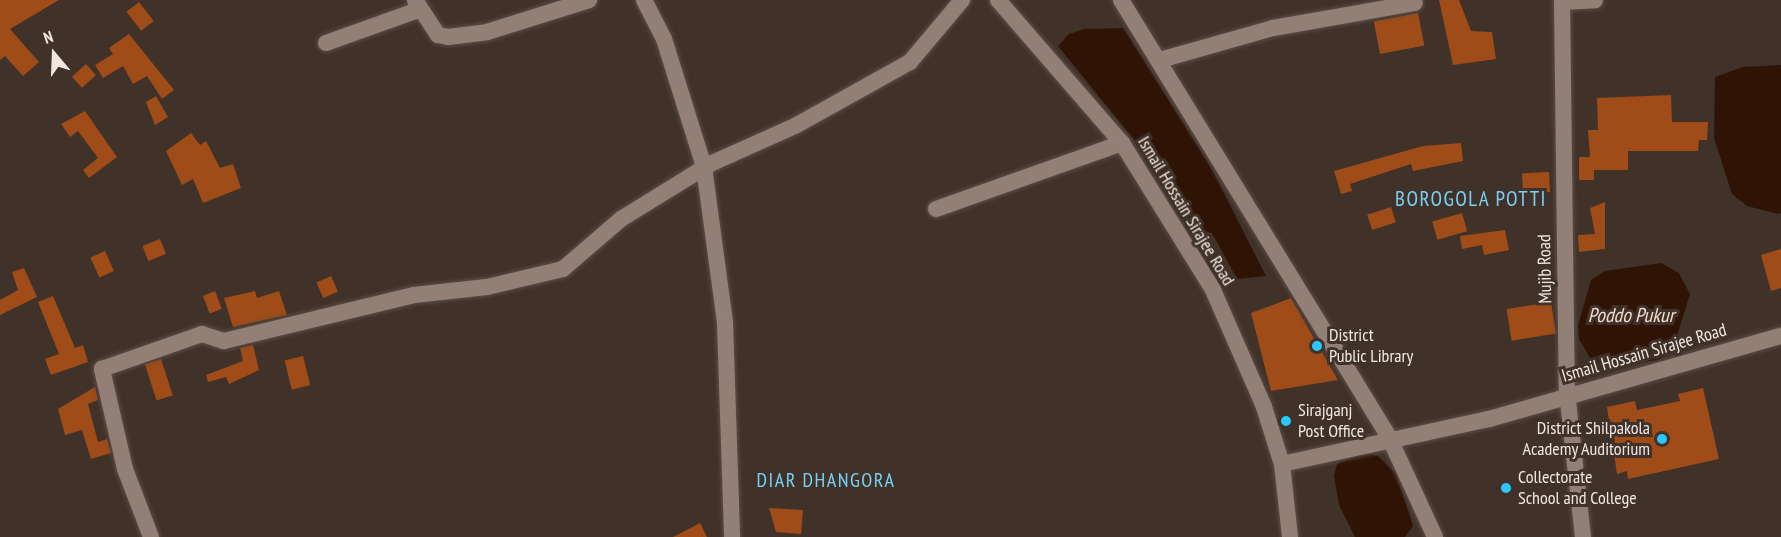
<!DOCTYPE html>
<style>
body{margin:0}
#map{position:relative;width:1781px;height:537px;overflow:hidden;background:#403129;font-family:"PT Sans Narrow",sans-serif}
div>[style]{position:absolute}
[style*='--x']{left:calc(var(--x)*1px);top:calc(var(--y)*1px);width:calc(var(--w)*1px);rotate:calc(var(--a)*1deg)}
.water>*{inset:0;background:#2f1406}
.building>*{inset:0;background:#9f4c18;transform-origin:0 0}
.roads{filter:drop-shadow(0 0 2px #5c4e47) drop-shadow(0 0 2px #5c4e47)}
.street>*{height:16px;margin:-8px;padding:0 8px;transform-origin:8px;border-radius:8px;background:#928077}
.dots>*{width:16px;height:16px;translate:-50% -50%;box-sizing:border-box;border:3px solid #403129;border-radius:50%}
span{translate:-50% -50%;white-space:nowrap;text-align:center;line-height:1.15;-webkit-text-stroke:6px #403129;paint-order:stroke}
.street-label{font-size:18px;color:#f1e7e2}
.poi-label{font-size:18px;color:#f1e7e2}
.left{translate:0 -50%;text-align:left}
.right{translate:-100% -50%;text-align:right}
.water-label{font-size:20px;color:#f3dbcf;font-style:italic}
.neighbourhood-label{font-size:20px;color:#79d1f6;letter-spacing:1.5px}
.quarter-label{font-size:21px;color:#79d1f6;letter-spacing:1.5px}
.north{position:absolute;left:24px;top:24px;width:60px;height:60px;-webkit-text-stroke:4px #403129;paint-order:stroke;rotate:341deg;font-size:16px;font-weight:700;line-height:24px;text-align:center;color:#f1e7e2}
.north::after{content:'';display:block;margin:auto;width:21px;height:27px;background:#f1e7e2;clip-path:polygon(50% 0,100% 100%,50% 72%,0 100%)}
</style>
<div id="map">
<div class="water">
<i style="clip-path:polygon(1123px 28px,1209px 164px,1266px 276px,1237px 279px,1212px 233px,1193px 228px,1151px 161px,1058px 46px,1069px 34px,1084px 29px)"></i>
<i style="clip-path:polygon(1781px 65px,1781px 213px,1778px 214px,1747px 206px,1732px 194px,1714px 138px,1715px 77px,1743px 67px)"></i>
<i style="clip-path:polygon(1661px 263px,1679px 273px,1690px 294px,1673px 349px,1657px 361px,1593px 363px,1579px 339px,1578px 325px,1591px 280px,1605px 271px)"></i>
<i style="clip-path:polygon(1362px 453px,1378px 456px,1396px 474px,1413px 526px,1405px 537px,1355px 537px,1339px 505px,1334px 476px,1337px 464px)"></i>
</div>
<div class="building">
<i style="clip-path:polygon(0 0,59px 0,10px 29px,39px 62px,23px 76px,5px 56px,0 60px)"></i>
<i style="clip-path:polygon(1439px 0,1459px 0,1471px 31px,1492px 32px,1496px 59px,1453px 65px)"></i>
<i style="left:139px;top:2px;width:24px;height:16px;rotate:52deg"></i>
<i style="left:1418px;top:13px;width:33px;height:45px;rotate:79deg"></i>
<i style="clip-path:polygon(129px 34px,174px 90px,162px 99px,147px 76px,133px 84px,123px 66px,103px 78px,95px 65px,113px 54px,109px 48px)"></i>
<i style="left:86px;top:64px;width:15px;height:19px;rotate:48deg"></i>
<i style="clip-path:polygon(1671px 95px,1672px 122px,1708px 122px,1707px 140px,1699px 140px,1698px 151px,1628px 151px,1628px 170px,1594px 170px,1594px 180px,1579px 180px,1579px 157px,1590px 157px,1588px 130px,1598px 130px,1597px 98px)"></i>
<i style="clip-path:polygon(156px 96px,168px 117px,155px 125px,146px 102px)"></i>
<i style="clip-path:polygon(85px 111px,117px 157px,89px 178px,83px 170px,98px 158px,78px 131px,70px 137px,61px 124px)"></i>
<i style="clip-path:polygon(191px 133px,200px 145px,206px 141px,220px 168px,233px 164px,241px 188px,203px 203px,193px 179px,182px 185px,166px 151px)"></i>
<i style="clip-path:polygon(1461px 143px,1463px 161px,1413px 171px,1411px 164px,1350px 184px,1352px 191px,1341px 194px,1334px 171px,1423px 146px)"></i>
<i style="left:1549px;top:172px;width:20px;height:27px;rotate:87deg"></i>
<i style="clip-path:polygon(1605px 202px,1605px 249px,1579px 252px,1578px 235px,1595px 234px,1590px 208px)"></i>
<i style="left:1391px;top:207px;width:16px;height:25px;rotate:72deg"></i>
<i style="left:1462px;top:213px;width:19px;height:31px;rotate:74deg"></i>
<i style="clip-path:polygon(1505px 230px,1509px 250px,1484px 255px,1482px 245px,1462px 249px,1460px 236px)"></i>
<i style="left:160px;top:239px;width:16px;height:19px;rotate:68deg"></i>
<i style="clip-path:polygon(1781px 249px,1781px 288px,1771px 291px,1761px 255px)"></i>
<i style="left:105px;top:251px;width:22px;height:16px;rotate:66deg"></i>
<i style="clip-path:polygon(24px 268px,37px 297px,0 315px,0 300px,18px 290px,12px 272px)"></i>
<i style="left:331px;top:276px;width:17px;height:16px;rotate:66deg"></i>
<i style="left:215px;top:291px;width:19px;height:13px;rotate:69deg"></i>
<i style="clip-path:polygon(255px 291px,257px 298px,279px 291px,287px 315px,233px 327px,224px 298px)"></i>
<i style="clip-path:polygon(53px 296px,75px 348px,83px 345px,88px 362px,51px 375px,45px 359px,59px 354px,38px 302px)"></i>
<i style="clip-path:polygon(1291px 298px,1338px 380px,1271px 391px,1251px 313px)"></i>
<i style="left:1551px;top:302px;width:32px;height:45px;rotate:81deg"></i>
<i style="clip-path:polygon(253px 345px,259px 370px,229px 384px,226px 377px,208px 382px,206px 375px,243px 361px,240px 348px)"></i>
<i style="left:303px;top:356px;width:30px;height:19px;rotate:76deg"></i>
<i style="left:161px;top:359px;width:38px;height:17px;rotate:72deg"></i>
<i style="clip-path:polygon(95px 387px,98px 400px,88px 404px,98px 442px,107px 439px,111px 453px,91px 459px,82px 430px,65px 435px,58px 409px)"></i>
<i style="clip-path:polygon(1703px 388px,1719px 459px,1628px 479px,1627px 471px,1617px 474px,1607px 407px,1635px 401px,1637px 410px,1680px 401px,1678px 394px)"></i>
<i style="clip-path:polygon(769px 508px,803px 510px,801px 534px,776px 532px)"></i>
<i style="clip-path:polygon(700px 523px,707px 537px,673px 537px)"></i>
</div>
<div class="roads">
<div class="street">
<i style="--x:415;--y:0;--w:42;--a:56.7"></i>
<i style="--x:438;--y:35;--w:10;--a:11"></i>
<i style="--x:448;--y:37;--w:39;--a:-7"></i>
<i style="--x:487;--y:32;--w:107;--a:-17.4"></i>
<i style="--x:644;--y:0;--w:44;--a:62.9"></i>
<i style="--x:664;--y:39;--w:134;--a:72.6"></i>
<i style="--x:704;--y:167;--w:157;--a:82.3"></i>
<i style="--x:725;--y:323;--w:214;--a:88.1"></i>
<i style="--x:998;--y:0;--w:189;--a:49.1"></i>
<i style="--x:1122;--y:143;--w:173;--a:58.2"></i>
<i style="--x:1213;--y:290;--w:128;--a:66.4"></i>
<i style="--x:1264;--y:407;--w:60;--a:72.5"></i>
<i style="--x:1282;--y:464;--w:73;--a:83.7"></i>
<i style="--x:1121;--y:0;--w:513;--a:58.48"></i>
<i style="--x:1389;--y:437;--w:110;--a:65.3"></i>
<i style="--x:1562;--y:0;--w:392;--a:89.3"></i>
<i style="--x:1567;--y:392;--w:146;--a:83.7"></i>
<i style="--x:1562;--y:2;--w:33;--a:-3"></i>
<i style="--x:326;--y:43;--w:98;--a:-19.7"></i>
<i style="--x:1160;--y:60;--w:117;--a:-15.8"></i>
<i style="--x:1273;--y:28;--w:144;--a:-10"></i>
<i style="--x:936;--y:209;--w:197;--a:-19.5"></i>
<i style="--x:1282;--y:464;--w:212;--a:-12.3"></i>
<i style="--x:1489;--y:419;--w:304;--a:-15.9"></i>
<i style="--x:151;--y:537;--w:73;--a:-110.9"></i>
<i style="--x:125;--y:469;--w:103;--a:-103"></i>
<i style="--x:102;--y:369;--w:106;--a:-19.3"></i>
<i style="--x:202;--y:334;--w:23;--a:18"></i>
<i style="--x:224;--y:341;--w:195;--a:-13.6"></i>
<i style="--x:414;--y:295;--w:73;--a:-6.3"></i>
<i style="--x:487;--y:287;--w:78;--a:-13.3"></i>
<i style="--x:563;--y:269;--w:77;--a:-40.8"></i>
<i style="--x:621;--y:219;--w:105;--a:-31.7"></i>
<i style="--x:710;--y:164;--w:93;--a:-24.1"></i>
<i style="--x:795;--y:126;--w:132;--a:-29.1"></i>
<i style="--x:910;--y:62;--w:81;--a:-50"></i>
</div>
</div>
<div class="dots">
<i style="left:1317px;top:346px;background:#29c8ff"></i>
<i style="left:1286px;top:421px;background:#29c8ff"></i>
<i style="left:1662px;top:439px;background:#29c8ff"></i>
<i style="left:1506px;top:488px;background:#29c8ff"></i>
</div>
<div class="street-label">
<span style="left:1186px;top:211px;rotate:59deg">Ismail Hossain Sirajee Road</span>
<span style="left:1545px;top:269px;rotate:-91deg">Mujib Road</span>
<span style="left:1644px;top:353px;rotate:-16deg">Ismail Hossain Sirajee Road</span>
</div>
<div class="poi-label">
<span class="left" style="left:1329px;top:346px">District<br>Public Library</span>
<span class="left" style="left:1298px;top:421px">Sirajganj<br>Post Office</span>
<span class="right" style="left:1650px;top:439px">District Shilpakola<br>Academy Auditorium</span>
<span class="left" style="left:1518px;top:488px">Collectorate<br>School and College</span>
</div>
<div class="water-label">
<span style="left:1631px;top:315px">Poddo Pukur</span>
</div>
<div class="neighbourhood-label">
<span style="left:826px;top:480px">DIAR DHANGORA</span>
</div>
<div class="quarter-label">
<span style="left:1471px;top:199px">BOROGOLA POTTI</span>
</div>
<div class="north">N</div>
</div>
